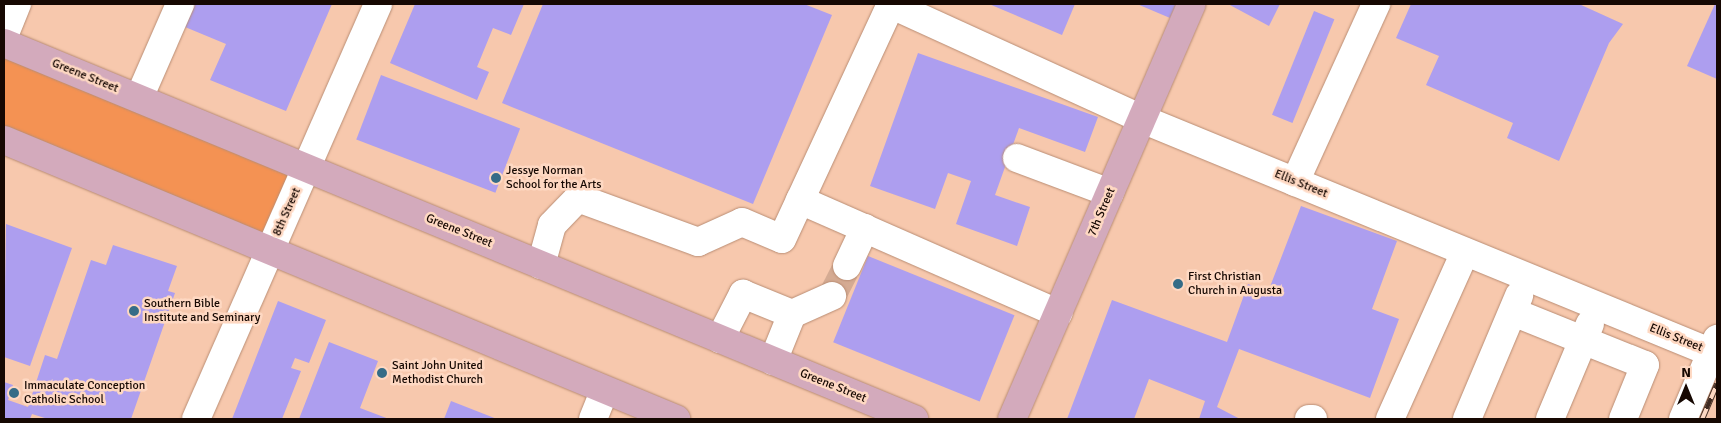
<!DOCTYPE html>
<style>
body{margin:0}
#map{position:relative;width:1721px;height:423px;overflow:hidden;background:#f7c8ad;font-family:Signika,sans-serif}
div>[style]{position:absolute}
[style*='--x']{left:calc(var(--x)*1px);top:calc(var(--y)*1px);width:calc(var(--w)*1px);rotate:calc(var(--a)*1deg)}
.green>*{inset:0;background:#f49253;transform-origin:0 0}
.building>*{inset:0;background:#ad9eef;transform-origin:0 0}
.minor-tunnel>*{height:28px;margin-top:-14px;transform-origin:0;background:repeating-linear-gradient(90deg,#d5ab93 0 28px,transparent 0 42px)}
.roads{filter:drop-shadow(0 0 1px #b98d74) drop-shadow(0 0 1px #b98d74)}
.minor>*{height:28px;margin:-14px;padding:0 14px;transform-origin:14px;border-radius:14px;background:#fff}
.major>*{height:28px;margin:-14px;padding:0 14px;transform-origin:14px;border-radius:14px;background:#d3aabc}
.rail>*{height:5.5px;margin-top:-2.75px;transform-origin:0;background:repeating-linear-gradient(90deg,#fed8c2 0 11px,#402b22 0 22px);box-sizing:border-box;border-block:1px solid #402b22}
.dots>*{width:14px;height:14px;translate:-50% -50%;box-sizing:border-box;border:2px solid #fed8c2;border-radius:50%}
span{translate:-50% -50%;white-space:nowrap;text-align:center;line-height:1.15;-webkit-text-stroke:5px #fed8c2;paint-order:stroke}
.street-label{font-size:12px;color:#160802}
.poi-label{font-size:12px;color:#160802}
.left{translate:0 -50%;text-align:left}
.frame{position:absolute;inset:0;border:5px solid #160802;pointer-events:none}
.north{position:absolute;left:1661px;top:363px;width:50px;height:50px;-webkit-text-stroke:4px #fed8c2;paint-order:stroke;rotate:0deg;font-size:14px;font-weight:700;line-height:20px;text-align:center;color:#160802}
.north::after{content:'';display:block;margin:auto;width:18px;height:22px;background:#160802;clip-path:polygon(50% 0,100% 100%,50% 72%,0 100%)}
</style>
<div id="map">
<div class="green">
<i style="left:4px;top:43px;width:326px;height:97px;rotate:22deg"></i>
</div>
<div class="building">
<i style="clip-path:polygon(181px 4px,332px 4px,286px 111px,210px 80px,226px 44px,173px 22px)"></i>
<i style="clip-path:polygon(415px 4px,524px 4px,511px 35px,493px 28px,477px 67px,489px 72px,477px 100px,390px 63px)"></i>
<i style="clip-path:polygon(543px 4px,804px 4px,832px 15px,753px 204px,502px 103px)"></i>
<i style="clip-path:polygon(989px 4px,1075px 4px,1062px 35px)"></i>
<i style="clip-path:polygon(1137px 4px,1176px 4px,1170px 18px)"></i>
<i style="clip-path:polygon(1228px 4px,1280px 4px,1269px 26px)"></i>
<i style="clip-path:polygon(1411px 4px,1579px 4px,1623px 24px,1609px 43px,1559px 161px,1507px 138px,1513px 123px,1426px 85px,1439px 56px,1396px 38px)"></i>
<i style="clip-path:polygon(1715px 4px,1717px 4px,1717px 79px,1687px 66px)"></i>
<i style="left:1314px;top:11px;width:22px;height:112px;rotate:22deg"></i>
<i style="clip-path:polygon(918px 53px,1098px 117px,1085px 152px,1019px 128px,995px 195px,1030px 207px,1017px 246px,956px 224px,971px 181px,948px 173px,935px 209px,870px 186px)"></i>
<i style="left:381px;top:75px;width:149px;height:69px;rotate:21deg"></i>
<i style="clip-path:polygon(1301px 206px,1397px 241px,1372px 309px,1399px 319px,1370px 398px,1239px 349px,1217px 407px,1240px 419px,1199px 419px,1205px 401px,1149px 379px,1134px 419px,1067px 419px,1112px 300px,1227px 342px,1248px 284px,1268px 292px)"></i>
<i style="clip-path:polygon(6px 224px,72px 248px,30px 366px,4px 357px)"></i>
<i style="clip-path:polygon(113px 245px,177px 266px,168px 291px,175px 293px,131px 419px,48px 419px,32px 414px,30px 419px,4px 419px,4px 382px,13px 385px,8px 400px,28px 407px,45px 355px,57px 359px,91px 260px,106px 265px)"></i>
<i style="left:868px;top:256px;width:158px;height:93px;rotate:22deg"></i>
<i style="clip-path:polygon(278px 301px,326px 320px,309px 363px,295px 358px,291px 368px,301px 371px,282px 419px,232px 419px)"></i>
<i style="clip-path:polygon(329px 342px,378px 361px,360px 408px,389px 419px,299px 419px)"></i>
<i style="clip-path:polygon(451px 401px,497px 419px,444px 419px)"></i>
</div>
<div class="minor-tunnel">
<i style="--x:832;--y:296;--w:34;--a:-63"></i>
</div>
<div class="roads">
<div class="minor">
<i style="--x:890;--y:4;--w:277;--a:24.5"></i>
<i style="--x:1142;--y:119;--w:622;--a:22.31"></i>
<i style="--x:4;--y:36;--w:35;--a:-68"></i>
<i style="--x:139;--y:98;--w:103;--a:-66.4"></i>
<i style="--x:1017;--y:158;--w:99;--a:20.6"></i>
<i style="--x:1295;--y:182;--w:196;--a:-65.5"></i>
<i style="--x:800;--y:200;--w:282;--a:23.7"></i>
<i style="--x:541;--y:265;--w:41;--a:-74.6"></i>
<i style="--x:552;--y:225;--w:37;--a:-46"></i>
<i style="--x:578;--y:198;--w:128;--a:20.1"></i>
<i style="--x:698;--y:242;--w:48;--a:-24.4"></i>
<i style="--x:742;--y:222;--w:43;--a:23"></i>
<i style="--x:782;--y:239;--w:259;--a:-65.1"></i>
<i style="--x:847;--y:266;--w:42;--a:-64.7"></i>
<i style="--x:1513;--y:312;--w:142;--a:21.9"></i>
<i style="--x:1645;--y:365;--w:58;--a:112.2"></i>
<i style="--x:720;--y:339;--w:51;--a:-62.9"></i>
<i style="--x:743;--y:294;--w:53;--a:22.2"></i>
<i style="--x:792;--y:314;--w:44;--a:-24.2"></i>
<i style="--x:773;--y:361;--w:51;--a:-68"></i>
<i style="--x:196;--y:419;--w:453;--a:-66.3"></i>
<i style="--x:593;--y:419;--w:31;--a:-68"></i>
<i style="--x:1309;--y:419;--w:4;--a:0"></i>
<i style="--x:1390;--y:419;--w:183;--a:-65.8"></i>
<i style="--x:1467;--y:419;--w:134;--a:-67.1"></i>
<i style="--x:1550;--y:419;--w:103;--a:-67.2"></i>
<i style="--x:1683;--y:419;--w:87;--a:-67"></i>
</div>
<div class="major">
<i style="--x:4;--y:43;--w:985;--a:22.45"></i>
<i style="--x:4;--y:140;--w:728;--a:22.55"></i>
<i style="--x:1012;--y:419;--w:452;--a:-66.6"></i>
</div>
</div>
<div class="rail">
<i style="--x:1702;--y:419;--w:38;--a:-67"></i>
</div>
<div class="dots">
<i style="left:496px;top:178px;background:#356c87"></i>
<i style="left:1178px;top:284px;background:#356c87"></i>
<i style="left:134px;top:311px;background:#356c87"></i>
<i style="left:382px;top:373px;background:#356c87"></i>
<i style="left:14px;top:393px;background:#356c87"></i>
</div>
<div class="street-label">
<span style="left:85px;top:76px;rotate:22deg">Greene Street</span>
<span style="left:1301px;top:184px;rotate:22deg">Ellis Street</span>
<span style="left:287px;top:212px;rotate:-66deg">8th Street</span>
<span style="left:1102px;top:212px;rotate:-67deg">7th Street</span>
<span style="left:459px;top:231px;rotate:22deg">Greene Street</span>
<span style="left:1676px;top:338px;rotate:22deg">Ellis Street</span>
<span style="left:833px;top:386px;rotate:22deg">Greene Street</span>
</div>
<div class="poi-label">
<span class="left" style="left:506px;top:178px">Jessye Norman<br>School for the Arts</span>
<span class="left" style="left:1188px;top:284px">First Christian<br>Church in Augusta</span>
<span class="left" style="left:144px;top:311px">Southern Bible<br>Institute and Seminary</span>
<span class="left" style="left:392px;top:373px">Saint John United<br>Methodist Church</span>
<span class="left" style="left:24px;top:393px">Immaculate Conception<br>Catholic School</span>
</div>
<div class="frame"></div>
<div class="north">N</div>
</div>
